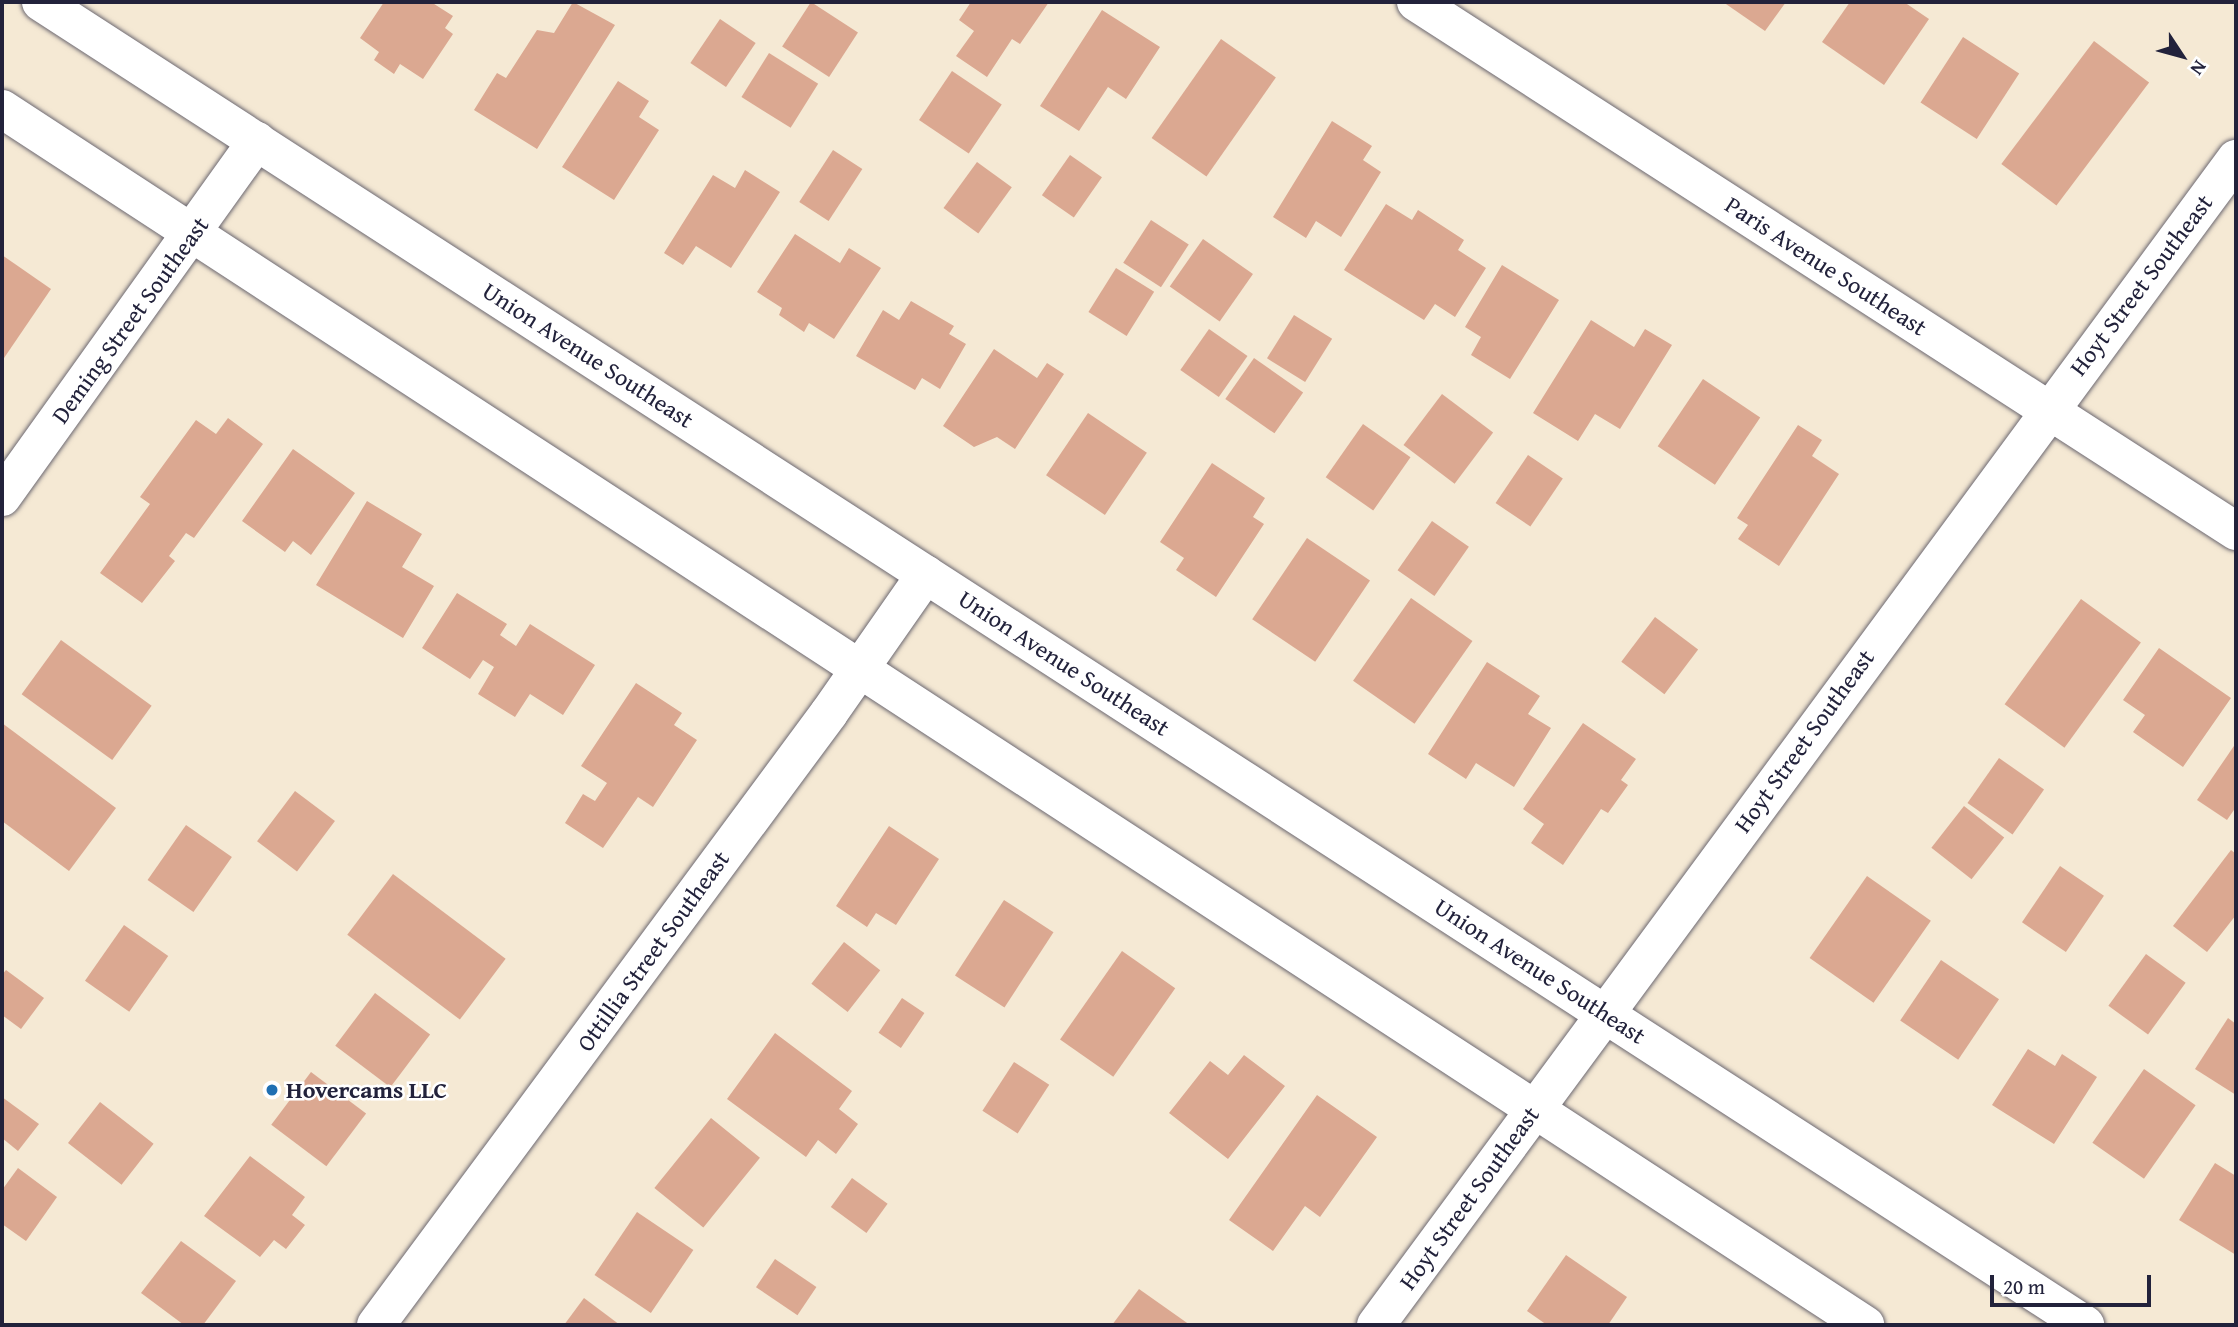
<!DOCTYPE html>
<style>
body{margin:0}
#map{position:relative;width:2238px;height:1327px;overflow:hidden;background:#f5e9d4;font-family:"Gentium Book Plus",serif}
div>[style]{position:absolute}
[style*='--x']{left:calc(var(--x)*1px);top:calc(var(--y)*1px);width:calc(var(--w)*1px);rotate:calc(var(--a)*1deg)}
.building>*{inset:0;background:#dba891;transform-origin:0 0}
.roads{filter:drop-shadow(0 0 2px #6c6871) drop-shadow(0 0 2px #6c6871)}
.minor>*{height:38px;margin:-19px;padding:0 19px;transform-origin:19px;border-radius:19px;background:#fff}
.dots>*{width:19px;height:19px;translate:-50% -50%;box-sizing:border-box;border:4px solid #fff;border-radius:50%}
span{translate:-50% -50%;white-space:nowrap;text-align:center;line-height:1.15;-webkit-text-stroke:5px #fff;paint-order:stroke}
.street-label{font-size:24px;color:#22223b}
.poi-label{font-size:24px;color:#22223b;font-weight:700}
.left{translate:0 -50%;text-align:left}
.frame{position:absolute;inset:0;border:4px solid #22223b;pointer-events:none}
.north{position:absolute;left:2147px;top:21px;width:70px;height:70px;-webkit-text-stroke:5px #fff;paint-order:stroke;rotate:126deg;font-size:19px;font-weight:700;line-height:28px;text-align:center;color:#22223b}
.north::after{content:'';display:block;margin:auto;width:24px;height:32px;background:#22223b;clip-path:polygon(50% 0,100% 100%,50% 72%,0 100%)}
.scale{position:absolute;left:1990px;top:1275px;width:161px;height:32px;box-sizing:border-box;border:4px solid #22223b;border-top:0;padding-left:9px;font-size:21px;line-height:24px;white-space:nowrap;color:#22223b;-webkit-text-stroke:5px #fff;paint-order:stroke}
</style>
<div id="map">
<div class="building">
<i style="clip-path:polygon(384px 2px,431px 2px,453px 16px,445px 28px,453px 34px,423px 79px,400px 64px,394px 74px,374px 60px,379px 52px,360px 38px)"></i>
<i style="clip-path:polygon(573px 2px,615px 25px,537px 149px,474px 110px,497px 73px,506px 78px,537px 30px,554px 33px)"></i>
<i style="left:811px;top:2px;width:56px;height:53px;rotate:33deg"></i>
<i style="clip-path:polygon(971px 2px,1049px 2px,1020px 44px,1012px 39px,987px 77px,956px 56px,974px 31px,959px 20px)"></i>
<i style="clip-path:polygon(1723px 2px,1786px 2px,1765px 31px)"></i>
<i style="clip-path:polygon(1850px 2px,1904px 2px,1929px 19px,1884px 85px,1822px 42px)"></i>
<i style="clip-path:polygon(1102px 10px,1160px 47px,1126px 99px,1108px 87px,1079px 131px,1040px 106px)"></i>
<i style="left:720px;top:19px;width:43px;height:53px;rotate:34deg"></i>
<i style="left:1963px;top:37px;width:67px;height:78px;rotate:33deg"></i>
<i style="left:1221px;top:39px;width:67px;height:121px;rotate:35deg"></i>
<i style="left:2094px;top:41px;width:69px;height:154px;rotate:37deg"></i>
<i style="left:769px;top:53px;width:58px;height:52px;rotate:32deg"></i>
<i style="left:952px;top:71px;width:60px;height:59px;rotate:34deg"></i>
<i style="clip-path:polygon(618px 81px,649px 101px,639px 117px,659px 130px,614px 200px,562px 167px)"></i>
<i style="clip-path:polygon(1332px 121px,1372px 146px,1363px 160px,1381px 172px,1341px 237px,1316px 221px,1306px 238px,1273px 217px)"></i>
<i style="left:833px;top:150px;width:35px;height:62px;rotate:33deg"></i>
<i style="left:1070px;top:155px;width:39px;height:49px;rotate:35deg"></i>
<i style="left:977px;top:162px;width:43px;height:57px;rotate:36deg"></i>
<i style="clip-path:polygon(745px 170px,780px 192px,731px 268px,696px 246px,683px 265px,664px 253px,713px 175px,735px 188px)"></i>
<i style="clip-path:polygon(1386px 204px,1412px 220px,1418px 210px,1464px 240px,1458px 250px,1486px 268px,1455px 317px,1435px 304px,1424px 320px,1344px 270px)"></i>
<i style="left:1151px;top:220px;width:45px;height:51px;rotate:33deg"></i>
<i style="clip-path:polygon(795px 234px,840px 263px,849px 248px,881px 268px,834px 339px,809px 323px,804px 332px,779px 315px,782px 308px,757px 292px)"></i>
<i style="left:1203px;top:239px;width:61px;height:58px;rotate:35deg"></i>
<i style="clip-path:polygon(2px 255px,51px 289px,2px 361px)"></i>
<i style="clip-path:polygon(1502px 265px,1559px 300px,1510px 379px,1471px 355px,1481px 337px,1465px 327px)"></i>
<i style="left:1116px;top:268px;width:45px;height:52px;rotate:32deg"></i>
<i style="clip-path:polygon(911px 301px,954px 326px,949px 334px,966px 344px,940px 389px,922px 378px,915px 390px,856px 356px,883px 310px,899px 320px)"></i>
<i style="left:1294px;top:315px;width:45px;height:51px;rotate:32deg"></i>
<i style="clip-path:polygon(1591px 320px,1634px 347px,1645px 329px,1672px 345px,1620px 429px,1595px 414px,1578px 441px,1533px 413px)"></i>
<i style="left:1209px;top:329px;width:47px;height:50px;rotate:35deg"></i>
<i style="clip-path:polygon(994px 349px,1037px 378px,1047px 363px,1064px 374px,1015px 449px,997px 437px,974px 447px,943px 426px)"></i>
<i style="left:1254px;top:358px;width:60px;height:50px;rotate:35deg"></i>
<i style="left:1703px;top:379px;width:69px;height:81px;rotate:34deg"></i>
<i style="left:1442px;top:394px;width:64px;height:64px;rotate:37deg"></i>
<i style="left:1088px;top:413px;width:71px;height:75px;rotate:34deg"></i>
<i style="clip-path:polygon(228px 418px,263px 444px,194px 538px,186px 533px,169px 556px,175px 561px,142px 603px,100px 573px,150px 504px,140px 497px,196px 420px,216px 434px)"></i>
<i style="left:1363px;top:424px;width:58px;height:65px;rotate:35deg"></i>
<i style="clip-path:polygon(1798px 425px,1822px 440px,1812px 456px,1839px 474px,1779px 566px,1738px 539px,1748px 525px,1737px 518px)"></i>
<i style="clip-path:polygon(293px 449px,355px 493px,311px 555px,293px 541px,285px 552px,242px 521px)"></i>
<i style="left:1528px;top:455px;width:42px;height:58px;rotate:34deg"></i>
<i style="clip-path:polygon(1212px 463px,1265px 498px,1253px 517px,1264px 524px,1216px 597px,1176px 570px,1184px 558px,1160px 542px)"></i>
<i style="clip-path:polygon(367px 501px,422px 534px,402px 567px,434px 586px,403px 638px,316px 585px)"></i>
<i style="left:1432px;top:521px;width:45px;height:60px;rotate:35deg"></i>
<i style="left:1307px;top:538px;width:76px;height:98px;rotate:34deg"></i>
<i style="clip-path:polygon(457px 593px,507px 624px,500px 635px,516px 646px,530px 624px,595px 665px,563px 715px,530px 694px,515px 717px,478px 694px,494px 667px,483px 660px,470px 679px,422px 648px)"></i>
<i style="left:1411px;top:598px;width:75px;height:101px;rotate:35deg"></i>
<i style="left:2081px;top:599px;width:74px;height:130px;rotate:36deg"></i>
<i style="left:1655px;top:617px;width:54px;height:56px;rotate:37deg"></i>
<i style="left:61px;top:640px;width:112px;height:67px;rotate:36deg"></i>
<i style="clip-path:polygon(2159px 648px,2231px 698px,2183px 767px,2133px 732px,2145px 715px,2123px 700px)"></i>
<i style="clip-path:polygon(1487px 662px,1540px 696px,1528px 714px,1551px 728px,1514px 787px,1476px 763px,1466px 779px,1428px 754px)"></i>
<i style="clip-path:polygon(636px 683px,682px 713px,674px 725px,697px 740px,653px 807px,638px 797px,603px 848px,565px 823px,583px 794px,595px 801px,607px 783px,581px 766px)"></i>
<i style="clip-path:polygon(2px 723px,116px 808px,69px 871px,2px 821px)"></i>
<i style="clip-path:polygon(1583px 723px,1636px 759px,1621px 780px,1628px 785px,1608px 813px,1601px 809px,1563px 865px,1531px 843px,1544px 824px,1523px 809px)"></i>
<i style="clip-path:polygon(2236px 743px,2236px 807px,2227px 820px,2197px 800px)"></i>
<i style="left:1999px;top:758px;width:55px;height:55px;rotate:35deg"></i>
<i style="left:295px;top:791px;width:50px;height:63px;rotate:37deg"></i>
<i style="left:1964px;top:806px;width:51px;height:53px;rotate:38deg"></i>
<i style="left:186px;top:825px;width:56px;height:67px;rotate:35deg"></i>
<i style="clip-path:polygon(889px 826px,939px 859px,896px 925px,876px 913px,867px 927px,836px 906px)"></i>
<i style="clip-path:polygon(2231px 850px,2236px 854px,2236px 915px,2207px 952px,2173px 926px)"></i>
<i style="left:2060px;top:866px;width:53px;height:68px;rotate:34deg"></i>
<i style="left:393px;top:874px;width:141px;height:76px;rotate:37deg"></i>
<i style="left:1867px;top:876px;width:78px;height:100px;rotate:35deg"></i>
<i style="left:1004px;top:900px;width:59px;height:90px;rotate:33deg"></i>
<i style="left:124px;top:925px;width:54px;height:68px;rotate:35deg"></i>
<i style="left:844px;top:942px;width:46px;height:53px;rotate:38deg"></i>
<i style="left:1122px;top:951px;width:65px;height:108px;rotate:35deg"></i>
<i style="left:2146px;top:954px;width:49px;height:64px;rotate:36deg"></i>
<i style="left:1941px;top:960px;width:70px;height:73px;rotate:34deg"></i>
<i style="clip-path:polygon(6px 970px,44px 998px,21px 1029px,2px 1015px,2px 975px)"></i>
<i style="left:375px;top:993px;width:69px;height:66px;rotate:37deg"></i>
<i style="left:902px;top:998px;width:27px;height:42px;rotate:34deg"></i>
<i style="clip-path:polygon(2228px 1018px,2236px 1024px,2236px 1095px,2195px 1069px)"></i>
<i style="clip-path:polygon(775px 1033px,852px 1091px,839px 1109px,858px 1124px,836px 1154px,818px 1140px,806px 1157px,727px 1099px)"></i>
<i style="clip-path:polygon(2028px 1049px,2055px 1066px,2062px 1054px,2097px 1077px,2054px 1144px,1992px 1105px)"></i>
<i style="clip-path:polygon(1244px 1055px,1285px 1086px,1228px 1159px,1169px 1113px,1210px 1061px,1228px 1075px)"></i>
<i style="left:1014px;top:1062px;width:42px;height:58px;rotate:33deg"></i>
<i style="left:2144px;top:1069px;width:63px;height:90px;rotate:35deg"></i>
<i style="left:311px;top:1072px;width:69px;height:66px;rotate:37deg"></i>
<i style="clip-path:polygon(1317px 1095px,1377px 1137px,1320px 1217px,1305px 1206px,1273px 1251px,1229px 1220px)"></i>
<i style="clip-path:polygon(2px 1097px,39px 1124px,18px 1151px,2px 1138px)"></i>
<i style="left:100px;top:1102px;width:68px;height:52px;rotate:38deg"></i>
<i style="left:711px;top:1118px;width:63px;height:90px;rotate:39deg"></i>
<i style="clip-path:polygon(250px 1156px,305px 1197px,292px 1215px,305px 1225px,286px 1249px,274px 1240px,260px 1257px,204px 1216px)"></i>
<i style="clip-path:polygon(2215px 1163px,2236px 1176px,2236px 1255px,2179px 1220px)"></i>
<i style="clip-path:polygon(18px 1168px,57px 1197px,26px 1241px,2px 1224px,2px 1190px)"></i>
<i style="left:852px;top:1178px;width:44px;height:36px;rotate:36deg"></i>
<i style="left:637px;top:1212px;width:68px;height:76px;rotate:34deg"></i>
<i style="clip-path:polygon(181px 1241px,236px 1281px,203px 1325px,184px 1325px,141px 1293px)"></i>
<i style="clip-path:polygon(1566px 1255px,1627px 1297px,1608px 1325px,1547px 1325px,1527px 1311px)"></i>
<i style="left:775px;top:1259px;width:50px;height:34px;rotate:34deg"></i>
<i style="clip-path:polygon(1139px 1289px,1190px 1325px,1112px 1325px)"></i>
<i style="clip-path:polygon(584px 1298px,620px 1325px,564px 1325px)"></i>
</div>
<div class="roads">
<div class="minor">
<i style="--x:41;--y:2;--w:2435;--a:32.91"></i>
<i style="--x:1416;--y:2;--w:976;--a:32.83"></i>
<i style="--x:2;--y:109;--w:2225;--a:33.13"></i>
<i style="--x:2;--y:497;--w:438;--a:-54.4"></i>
<i style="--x:376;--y:1325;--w:761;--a:-53.49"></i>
<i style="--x:829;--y:713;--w:169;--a:-55.1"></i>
<i style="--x:1376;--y:1325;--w:1449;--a:-53.59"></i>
</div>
</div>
<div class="dots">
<i style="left:272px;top:1090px;background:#1f6fb2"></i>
</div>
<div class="street-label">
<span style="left:1826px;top:266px;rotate:33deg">Paris Avenue Southeast</span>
<span style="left:2141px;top:285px;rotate:-53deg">Hoyt Street Southeast</span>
<span style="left:130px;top:320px;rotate:-54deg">Deming Street Southeast</span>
<span style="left:588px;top:355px;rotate:33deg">Union Avenue Southeast</span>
<span style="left:1064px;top:663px;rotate:33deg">Union Avenue Southeast</span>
<span style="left:1804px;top:741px;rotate:-54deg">Hoyt Street Southeast</span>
<span style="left:653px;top:951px;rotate:-54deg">Ottillia Street Southeast</span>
<span style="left:1540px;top:971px;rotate:33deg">Union Avenue Southeast</span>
<span style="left:1469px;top:1198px;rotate:-54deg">Hoyt Street Southeast</span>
</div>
<div class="poi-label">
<span class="left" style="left:286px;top:1090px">Hovercams LLC</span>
</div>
<div class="frame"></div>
<div class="north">N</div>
<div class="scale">20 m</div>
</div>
